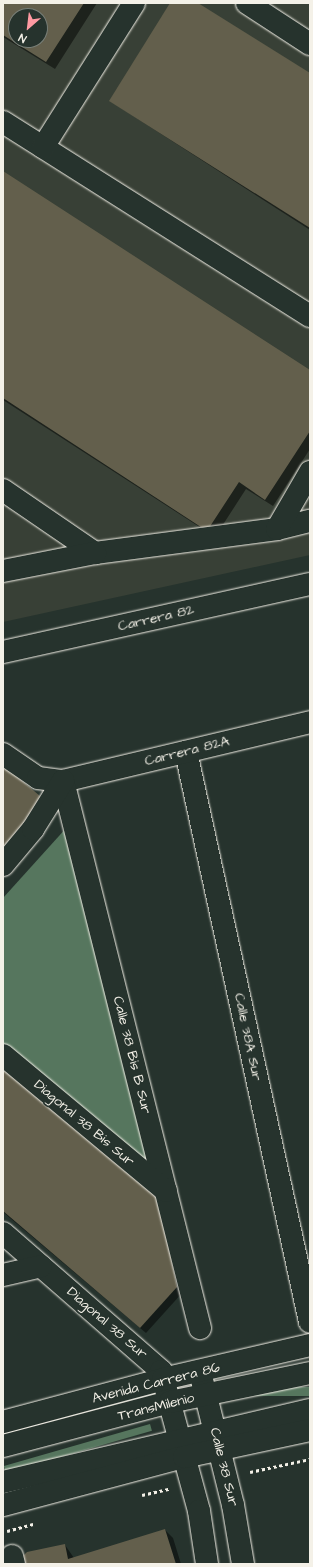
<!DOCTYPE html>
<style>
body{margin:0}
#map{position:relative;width:313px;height:1567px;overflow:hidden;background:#26332d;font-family:"Architects Daughter",sans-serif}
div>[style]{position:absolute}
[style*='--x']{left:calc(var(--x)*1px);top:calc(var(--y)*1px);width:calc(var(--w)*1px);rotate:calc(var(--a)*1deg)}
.built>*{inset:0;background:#384036}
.green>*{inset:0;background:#56765e;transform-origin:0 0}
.shadow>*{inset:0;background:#0007}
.building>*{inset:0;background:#635f4c}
.path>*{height:2.5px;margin-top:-1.25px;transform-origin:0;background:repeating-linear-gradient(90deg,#f4f1e8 0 3px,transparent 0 6px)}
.roads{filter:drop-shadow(0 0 1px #f4f1e8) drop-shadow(0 0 1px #f4f1e8)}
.minor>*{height:22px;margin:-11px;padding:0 11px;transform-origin:11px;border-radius:11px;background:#26332d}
.major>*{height:22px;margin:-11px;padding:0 11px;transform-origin:11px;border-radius:11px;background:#26332d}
span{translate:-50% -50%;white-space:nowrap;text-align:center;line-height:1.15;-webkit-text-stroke:3.5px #26332d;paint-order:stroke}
.street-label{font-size:14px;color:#f4f1e8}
.frame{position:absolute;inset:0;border:4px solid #f4f1e8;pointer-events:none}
.north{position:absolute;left:8px;top:8px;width:40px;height:40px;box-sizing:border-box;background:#26332d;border:1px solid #787f78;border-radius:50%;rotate:208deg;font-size:11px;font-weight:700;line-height:16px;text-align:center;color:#f4f1e8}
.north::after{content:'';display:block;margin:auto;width:14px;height:18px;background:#ff9aa2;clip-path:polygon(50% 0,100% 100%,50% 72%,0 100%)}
</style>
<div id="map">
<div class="built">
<i style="clip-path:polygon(evenodd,3px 3px,310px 3px,310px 555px,3px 622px,3px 3px,16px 16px,40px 16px,40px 40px,16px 40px,16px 16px)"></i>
</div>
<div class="green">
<i style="clip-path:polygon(68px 826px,153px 1171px,3px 1044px,3px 898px)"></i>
<i style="left:310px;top:1387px;width:9px;height:57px;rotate:90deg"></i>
<i style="left:150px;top:1424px;width:7px;height:152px;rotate:74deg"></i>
</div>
<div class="shadow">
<i style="clip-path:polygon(evenodd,3px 3px,97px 3px,55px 69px,3px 37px,3px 3px,16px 16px,40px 16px,40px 40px,16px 40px,16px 16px)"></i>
<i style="clip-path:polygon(172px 3px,196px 3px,310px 75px,310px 230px,110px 101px)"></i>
<i style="clip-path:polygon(3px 173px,310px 372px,310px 449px,273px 506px,246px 489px,215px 537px,3px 400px)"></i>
<i style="clip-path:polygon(3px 1068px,157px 1197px,183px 1292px,146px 1333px,3px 1212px)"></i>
<i style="clip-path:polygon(165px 1530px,173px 1538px,181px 1564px,26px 1564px,65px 1545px,74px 1558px)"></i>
</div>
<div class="building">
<i style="clip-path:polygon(evenodd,3px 3px,84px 3px,46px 62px,3px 35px,3px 3px,16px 16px,40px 16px,40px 40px,16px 40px,16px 16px)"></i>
<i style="clip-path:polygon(170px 3px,198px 3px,310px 73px,310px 228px,109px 101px)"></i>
<i style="clip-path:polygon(3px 171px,310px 370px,310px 431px,265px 500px,239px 482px,207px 531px,3px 398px)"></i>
<i style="clip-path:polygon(3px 765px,46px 801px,3px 851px)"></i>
<i style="clip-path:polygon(3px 1067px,158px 1196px,177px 1287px,140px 1328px,3px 1211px)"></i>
<i style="clip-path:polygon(165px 1529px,176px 1564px,25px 1564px,23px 1556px,27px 1552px,65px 1544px,68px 1559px)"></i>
</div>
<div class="path">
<i style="--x:250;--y:1472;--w:61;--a:-12.2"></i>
<i style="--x:142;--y:1495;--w:28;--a:-13"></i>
<i style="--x:7;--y:1531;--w:27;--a:-15"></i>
</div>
<div class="roads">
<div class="minor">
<i style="--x:247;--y:3;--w:75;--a:33.1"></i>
<i style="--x:3;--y:122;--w:363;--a:32.3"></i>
<i style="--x:43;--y:147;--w:170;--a:-57.7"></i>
<i style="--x:3;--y:490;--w:112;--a:34.4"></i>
<i style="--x:95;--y:553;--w:184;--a:-7.5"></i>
<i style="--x:277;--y:529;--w:34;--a:-14"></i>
<i style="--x:277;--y:529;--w:66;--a:-59.9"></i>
<i style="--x:3;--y:571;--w:94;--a:-11.1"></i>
<i style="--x:3;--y:652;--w:314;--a:-12.5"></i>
<i style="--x:186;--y:752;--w:583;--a:77.73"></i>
<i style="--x:3;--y:754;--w:42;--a:34.4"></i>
<i style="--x:38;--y:778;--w:25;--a:7"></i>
<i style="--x:63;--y:781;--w:254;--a:-13.4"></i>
<i style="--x:63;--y:781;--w:564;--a:75.94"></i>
<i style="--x:3;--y:865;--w:47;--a:-50.2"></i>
<i style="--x:33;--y:829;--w:57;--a:-58"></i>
<i style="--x:3;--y:1055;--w:212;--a:39.8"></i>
<i style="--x:3;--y:1233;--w:210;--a:41.1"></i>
<i style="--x:161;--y:1371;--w:145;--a:74.8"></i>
<i style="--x:199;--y:1511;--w:54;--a:81.4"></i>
<i style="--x:3;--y:1275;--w:39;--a:-13"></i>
<i style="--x:202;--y:1380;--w:129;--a:76.1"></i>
<i style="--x:233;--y:1505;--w:60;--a:80.4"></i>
<i style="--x:3;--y:1446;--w:173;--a:-14.8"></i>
<i style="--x:170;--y:1402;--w:143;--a:-11.7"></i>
<i style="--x:3;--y:1482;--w:315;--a:-13.2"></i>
<i style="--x:12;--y:1556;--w:8;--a:76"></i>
</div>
<div class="major">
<i style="--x:3;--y:1422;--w:166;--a:-15"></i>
<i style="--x:163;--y:1379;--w:151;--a:-13"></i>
<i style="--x:3;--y:1505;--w:187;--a:-14.9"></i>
<i style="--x:184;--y:1457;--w:129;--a:-12.1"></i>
</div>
</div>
<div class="street-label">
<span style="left:156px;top:618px;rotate:-13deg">Carrera 82</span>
<span style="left:187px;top:751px;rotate:-14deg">Carrera 82A</span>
<span style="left:248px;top:1037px;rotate:78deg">Calle 38A Sur</span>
<span style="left:132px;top:1055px;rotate:76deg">Calle 38 Bis B Sur</span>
<span style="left:84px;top:1123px;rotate:40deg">Diagonal 38 Bis Sur</span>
<span style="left:107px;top:1323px;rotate:41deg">Diagonal 38 Sur</span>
<span style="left:156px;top:1383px;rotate:-14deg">Avenida Carrera 86</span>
<span style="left:156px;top:1407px;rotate:-14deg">TransMilenio</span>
<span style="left:224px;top:1467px;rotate:76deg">Calle 38 Sur</span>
</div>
<div class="frame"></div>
<div class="north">N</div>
</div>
